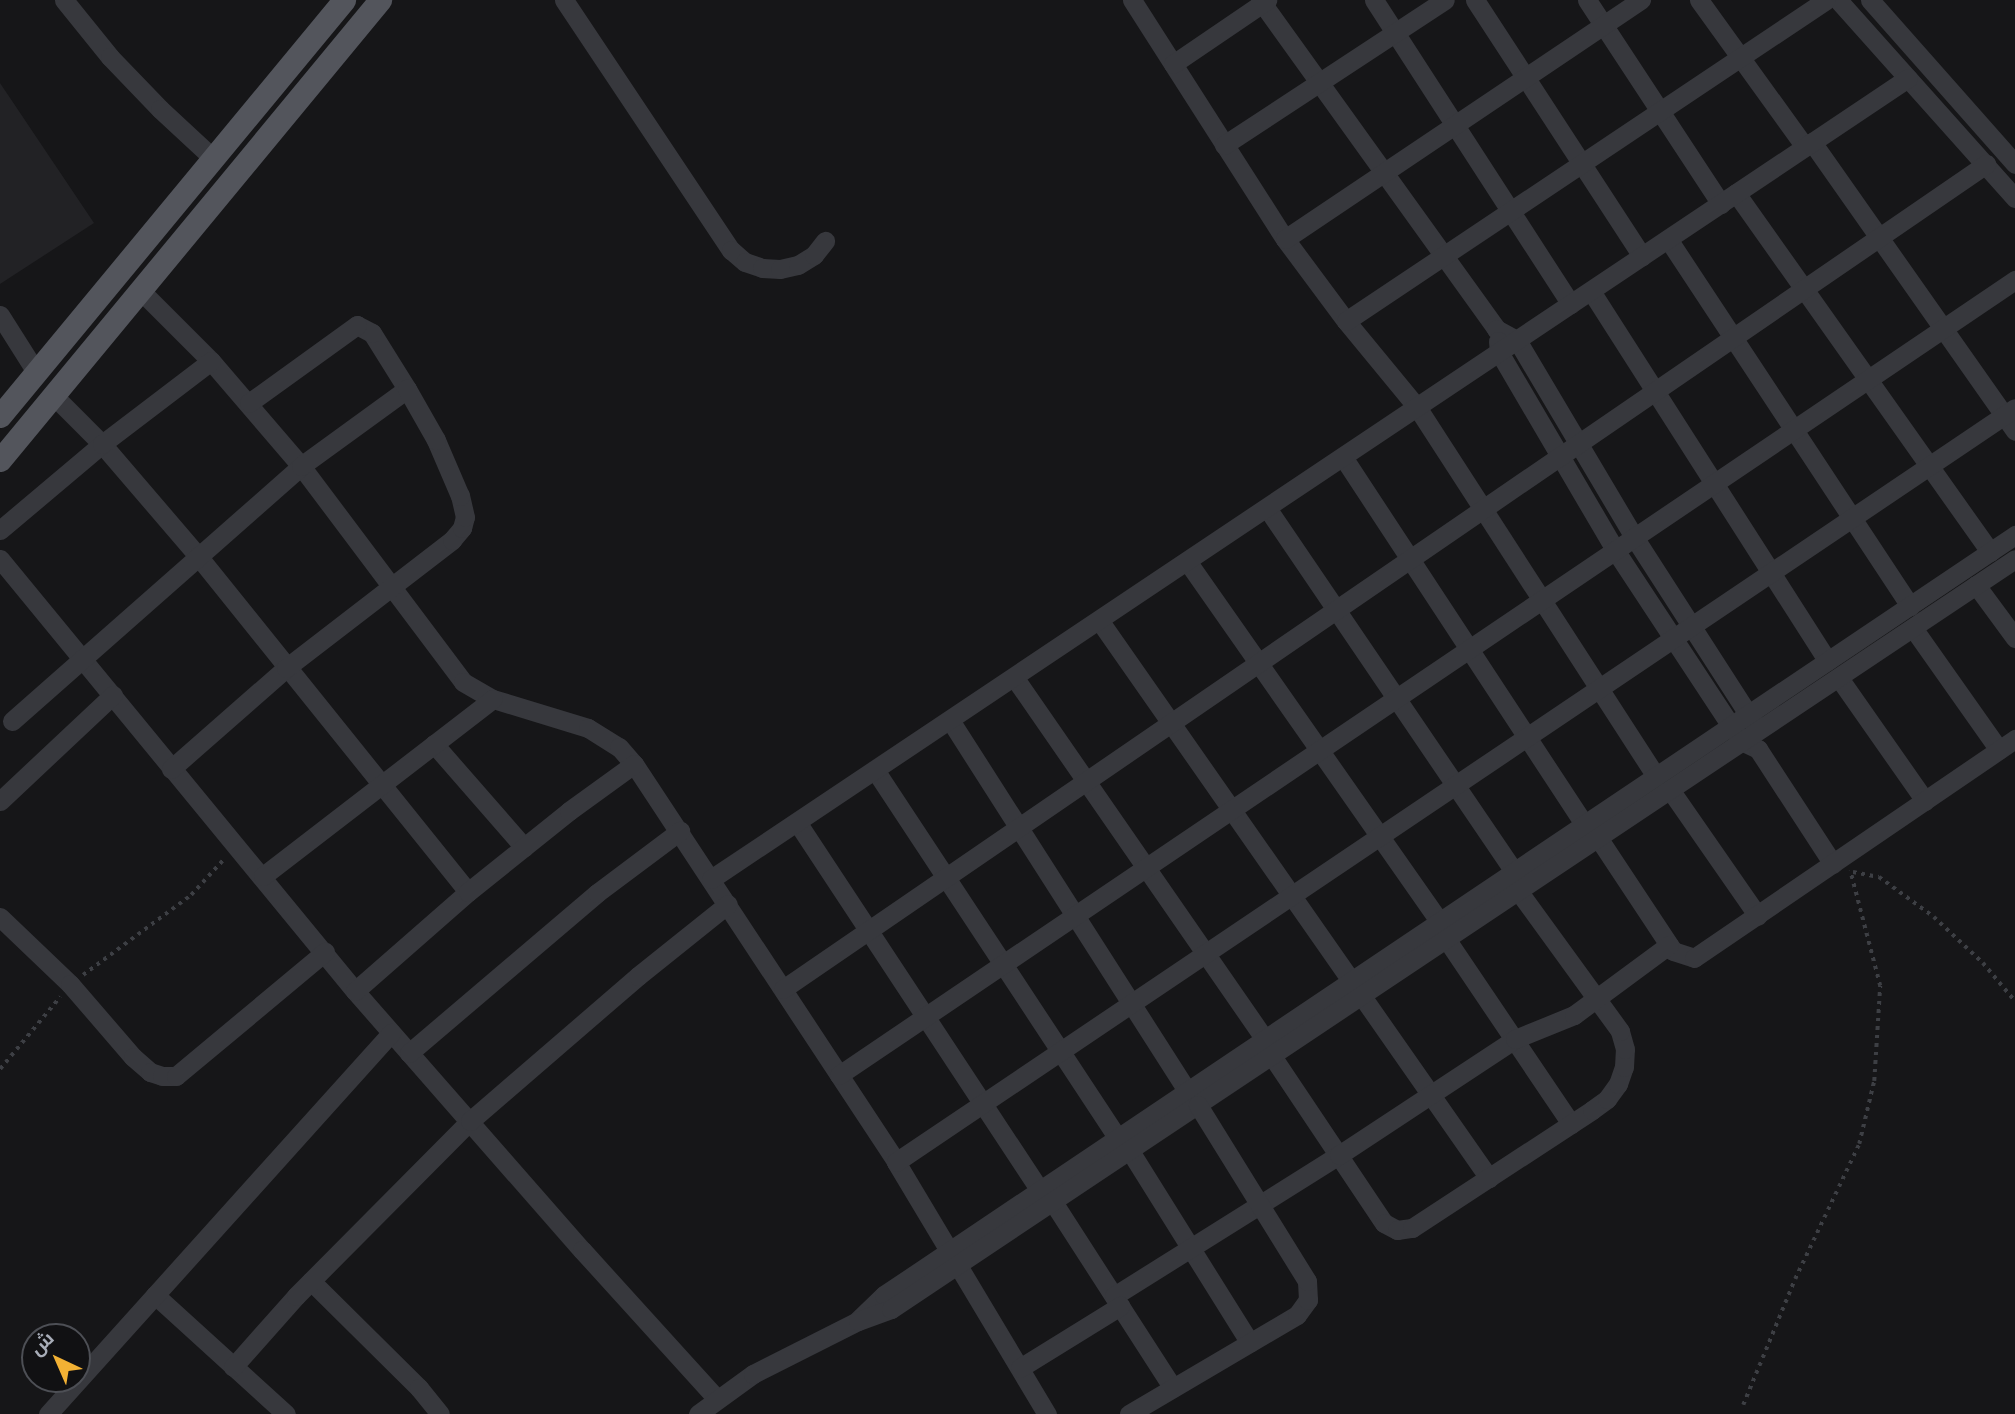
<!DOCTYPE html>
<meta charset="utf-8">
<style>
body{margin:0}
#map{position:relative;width:2015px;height:1414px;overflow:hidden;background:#161618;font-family:"Sofia Sans Condensed",Cairo,sans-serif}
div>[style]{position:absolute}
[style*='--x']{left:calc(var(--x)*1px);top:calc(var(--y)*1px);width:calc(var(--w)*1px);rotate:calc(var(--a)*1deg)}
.built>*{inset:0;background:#222225}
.path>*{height:3.5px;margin-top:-1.75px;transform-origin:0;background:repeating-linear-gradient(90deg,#3d3f44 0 3.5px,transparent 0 8.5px)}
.minor>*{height:19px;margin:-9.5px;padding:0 9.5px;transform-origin:9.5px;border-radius:9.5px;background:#37383d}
.major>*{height:23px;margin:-11.5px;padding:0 11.5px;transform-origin:11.5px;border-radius:11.5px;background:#53555c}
span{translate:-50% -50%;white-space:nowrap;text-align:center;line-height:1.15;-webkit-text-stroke:5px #111113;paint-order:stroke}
.north{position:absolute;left:21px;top:1323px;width:70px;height:70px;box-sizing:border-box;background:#111113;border:2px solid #4d4f55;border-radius:50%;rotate:316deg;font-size:19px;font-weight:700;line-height:28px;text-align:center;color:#a8adb8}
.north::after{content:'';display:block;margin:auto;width:24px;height:32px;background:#f2b134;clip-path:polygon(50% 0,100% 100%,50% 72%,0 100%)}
</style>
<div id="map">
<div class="built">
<i style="clip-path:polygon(0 83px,94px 223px,0 284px)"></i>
</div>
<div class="path">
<i style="--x:1853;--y:872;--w:26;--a:11"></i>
<i style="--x:1879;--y:877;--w:68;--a:36"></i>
<i style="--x:1934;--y:917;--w:67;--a:43.2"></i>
<i style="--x:1983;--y:963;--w:50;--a:49.9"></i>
<i style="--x:83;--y:975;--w:134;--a:-36.5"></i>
<i style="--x:191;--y:895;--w:50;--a:-47.4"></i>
<i style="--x:0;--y:1069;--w:94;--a:-50.2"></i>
<i style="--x:1743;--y:1405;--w:136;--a:-67.6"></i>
<i style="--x:1795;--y:1279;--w:149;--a:-64.6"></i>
<i style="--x:1859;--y:1144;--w:65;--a:-76.6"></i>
<i style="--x:1874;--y:1081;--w:95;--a:-86.4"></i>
<i style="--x:1880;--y:986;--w:119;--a:-104.6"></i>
</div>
<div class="minor">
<i style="--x:64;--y:0;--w:73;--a:51.1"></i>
<i style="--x:110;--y:57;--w:72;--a:46.1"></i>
<i style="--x:160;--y:109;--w:72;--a:42.8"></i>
<i style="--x:564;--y:0;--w:301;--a:56.3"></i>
<i style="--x:731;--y:250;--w:18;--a:41"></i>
<i style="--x:745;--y:262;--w:18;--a:19"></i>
<i style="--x:762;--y:268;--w:18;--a:3"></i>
<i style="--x:780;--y:269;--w:18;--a:-13"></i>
<i style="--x:798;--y:265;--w:19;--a:-32"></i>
<i style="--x:814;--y:255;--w:18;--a:-52"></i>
<i style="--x:1132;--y:0;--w:284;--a:57.4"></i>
<i style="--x:1285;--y:239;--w:102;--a:53.4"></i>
<i style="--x:1346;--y:321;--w:112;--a:50.5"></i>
<i style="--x:1417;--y:407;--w:440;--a:57.1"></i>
<i style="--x:1260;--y:0;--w:405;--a:54.3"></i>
<i style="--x:1496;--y:329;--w:24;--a:28"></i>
<i style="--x:1517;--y:340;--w:229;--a:59.3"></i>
<i style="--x:1634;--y:537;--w:224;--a:57.2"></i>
<i style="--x:1374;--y:0;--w:362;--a:57.1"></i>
<i style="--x:1475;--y:0;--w:306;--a:56.9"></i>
<i style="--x:1587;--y:0;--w:244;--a:56.7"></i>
<i style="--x:1699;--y:0;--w:181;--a:54.2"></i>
<i style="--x:1838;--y:0;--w:266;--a:48.2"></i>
<i style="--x:1870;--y:0;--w:219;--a:48.5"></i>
<i style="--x:1173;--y:64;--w:114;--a:-34.2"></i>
<i style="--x:1812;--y:142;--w:353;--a:54.9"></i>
<i style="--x:1224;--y:145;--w:264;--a:-33.3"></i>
<i style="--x:1736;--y:193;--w:440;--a:54.7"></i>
<i style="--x:1285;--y:239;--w:429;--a:-33.9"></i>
<i style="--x:1668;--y:239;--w:440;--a:56.6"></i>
<i style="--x:141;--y:291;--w:99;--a:45"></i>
<i style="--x:211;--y:361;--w:138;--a:49.4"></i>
<i style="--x:301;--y:466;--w:270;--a:53.1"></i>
<i style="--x:463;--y:682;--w:34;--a:30"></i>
<i style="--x:493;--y:699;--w:99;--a:17"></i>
<i style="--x:588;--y:728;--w:36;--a:32"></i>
<i style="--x:619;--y:747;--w:23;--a:49"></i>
<i style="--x:634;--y:764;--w:476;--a:56.6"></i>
<i style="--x:896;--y:1162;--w:294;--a:59.1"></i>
<i style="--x:1591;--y:291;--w:439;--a:57.4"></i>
<i style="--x:0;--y:315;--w:67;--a:57.7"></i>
<i style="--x:1346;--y:321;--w:577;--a:-33.77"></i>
<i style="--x:1498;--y:341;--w:11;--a:85"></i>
<i style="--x:1499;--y:352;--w:229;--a:59.6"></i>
<i style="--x:1615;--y:550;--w:211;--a:56.6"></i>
<i style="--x:1731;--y:726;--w:20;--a:53"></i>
<i style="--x:1743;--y:742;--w:17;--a:25"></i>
<i style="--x:1758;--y:749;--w:137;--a:56.9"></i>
<i style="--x:55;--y:397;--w:66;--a:45"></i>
<i style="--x:102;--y:444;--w:148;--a:49.4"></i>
<i style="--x:198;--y:556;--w:431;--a:51.2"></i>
<i style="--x:1343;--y:457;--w:440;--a:56.7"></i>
<i style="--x:1267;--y:508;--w:440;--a:55.8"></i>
<i style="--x:0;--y:530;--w:133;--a:-40.1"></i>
<i style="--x:102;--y:444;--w:137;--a:-37.3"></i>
<i style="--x:0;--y:559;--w:559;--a:50.59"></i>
<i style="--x:355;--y:991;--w:344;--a:48.8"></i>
<i style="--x:582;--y:1250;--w:201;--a:47.8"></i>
<i style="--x:1187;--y:561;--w:441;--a:55"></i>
<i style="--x:1976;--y:585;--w:66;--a:53.7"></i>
<i style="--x:1099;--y:620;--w:681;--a:55.05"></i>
<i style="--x:1913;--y:628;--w:149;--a:54.8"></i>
<i style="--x:1014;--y:677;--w:441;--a:55.3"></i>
<i style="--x:1839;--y:678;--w:150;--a:55"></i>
<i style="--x:950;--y:720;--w:442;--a:57.4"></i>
<i style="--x:12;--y:721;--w:385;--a:-41.4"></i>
<i style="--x:301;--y:466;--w:131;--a:-36"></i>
<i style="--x:407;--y:389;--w:66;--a:-122"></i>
<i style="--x:372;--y:333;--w:17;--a:-152"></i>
<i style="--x:357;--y:325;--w:133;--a:144.2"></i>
<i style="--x:434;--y:744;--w:137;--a:48.9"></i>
<i style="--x:171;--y:769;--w:153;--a:-41.3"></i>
<i style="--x:286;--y:668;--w:210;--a:-37.6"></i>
<i style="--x:452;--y:540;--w:16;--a:-50"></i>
<i style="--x:462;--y:528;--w:11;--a:-75"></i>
<i style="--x:465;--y:517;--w:22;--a:-103"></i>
<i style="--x:460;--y:496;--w:61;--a:-113.2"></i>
<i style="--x:436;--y:440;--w:59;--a:-119.6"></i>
<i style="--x:875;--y:770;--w:441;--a:56.6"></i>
<i style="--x:1671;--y:791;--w:152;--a:55.2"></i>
<i style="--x:0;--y:801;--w:155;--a:-43.2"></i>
<i style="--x:797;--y:822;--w:442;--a:56.6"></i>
<i style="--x:1599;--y:839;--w:134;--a:56.5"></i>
<i style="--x:1673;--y:951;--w:22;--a:18"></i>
<i style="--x:1694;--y:958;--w:389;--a:-34.3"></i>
<i style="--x:263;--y:876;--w:290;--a:-37.6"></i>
<i style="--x:711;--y:879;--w:1440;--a:-33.79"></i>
<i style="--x:0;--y:917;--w:97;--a:43.7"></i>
<i style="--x:70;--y:984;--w:96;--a:49.2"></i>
<i style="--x:133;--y:1057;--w:23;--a:41"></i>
<i style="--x:150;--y:1072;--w:13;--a:18"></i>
<i style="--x:162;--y:1076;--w:14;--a:0"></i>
<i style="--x:176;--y:1076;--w:194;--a:-39.8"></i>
<i style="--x:1447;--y:940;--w:222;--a:56"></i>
<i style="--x:783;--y:989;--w:1459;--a:-34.44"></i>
<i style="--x:355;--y:991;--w:150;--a:-41.2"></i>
<i style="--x:468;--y:892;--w:129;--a:-38.7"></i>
<i style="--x:569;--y:811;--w:80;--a:-35.9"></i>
<i style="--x:409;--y:1053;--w:247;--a:-40.4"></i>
<i style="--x:597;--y:893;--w:104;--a:-36.8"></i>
<i style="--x:1272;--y:1056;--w:201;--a:56.2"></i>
<i style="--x:1384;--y:1223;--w:15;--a:28"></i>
<i style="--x:1397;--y:1230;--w:15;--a:-8"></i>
<i style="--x:1412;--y:1228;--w:215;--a:-33.2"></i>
<i style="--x:1592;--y:1110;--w:19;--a:-36"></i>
<i style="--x:1607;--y:1099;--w:19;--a:-54"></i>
<i style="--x:1618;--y:1084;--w:18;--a:-71"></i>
<i style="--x:1624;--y:1067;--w:18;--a:-87"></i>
<i style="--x:1625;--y:1049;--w:19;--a:-106"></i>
<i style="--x:1620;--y:1031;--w:172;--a:-126"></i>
<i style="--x:839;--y:1075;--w:1420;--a:-34.06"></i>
<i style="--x:1130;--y:1151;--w:226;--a:58"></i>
<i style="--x:896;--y:1162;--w:1349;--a:-33.97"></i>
<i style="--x:1053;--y:1202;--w:221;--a:57.2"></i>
<i style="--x:311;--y:1281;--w:152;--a:44.7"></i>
<i style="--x:419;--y:1388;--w:33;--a:51"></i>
<i style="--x:155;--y:1295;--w:177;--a:42.3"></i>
<i style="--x:1114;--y:1296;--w:266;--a:-32.1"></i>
<i style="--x:1339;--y:1155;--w:211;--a:-33.4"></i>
<i style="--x:1515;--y:1039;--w:64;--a:-22.1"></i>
<i style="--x:1574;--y:1015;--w:118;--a:-36.4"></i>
<i style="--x:858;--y:1320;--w:36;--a:-44"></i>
<i style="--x:884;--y:1295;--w:1363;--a:-33.9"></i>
<i style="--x:233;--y:1367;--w:95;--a:-48.4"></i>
<i style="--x:296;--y:1296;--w:247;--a:-45.2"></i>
<i style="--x:470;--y:1121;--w:222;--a:-40.8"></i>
<i style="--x:638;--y:976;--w:115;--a:-38.7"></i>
<i style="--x:1020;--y:1368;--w:118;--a:-31.8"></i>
<i style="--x:48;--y:1414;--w:513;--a:-48"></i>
<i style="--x:698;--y:1414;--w:68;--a:-36"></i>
<i style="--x:753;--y:1374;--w:118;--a:-26.8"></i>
<i style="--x:858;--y:1321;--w:35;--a:-20"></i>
<i style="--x:891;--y:1309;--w:1351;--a:-33.71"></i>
<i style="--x:1129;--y:1414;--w:195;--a:-30.5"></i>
<i style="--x:1297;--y:1315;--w:19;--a:-54"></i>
<i style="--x:1308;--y:1300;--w:19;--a:-93"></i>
<i style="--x:1307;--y:1281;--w:207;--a:-121.8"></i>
</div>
<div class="major">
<i style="--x:0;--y:416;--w:540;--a:-50.41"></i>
<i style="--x:0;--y:460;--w:597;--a:-50.44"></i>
</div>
<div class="north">ش</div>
</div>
